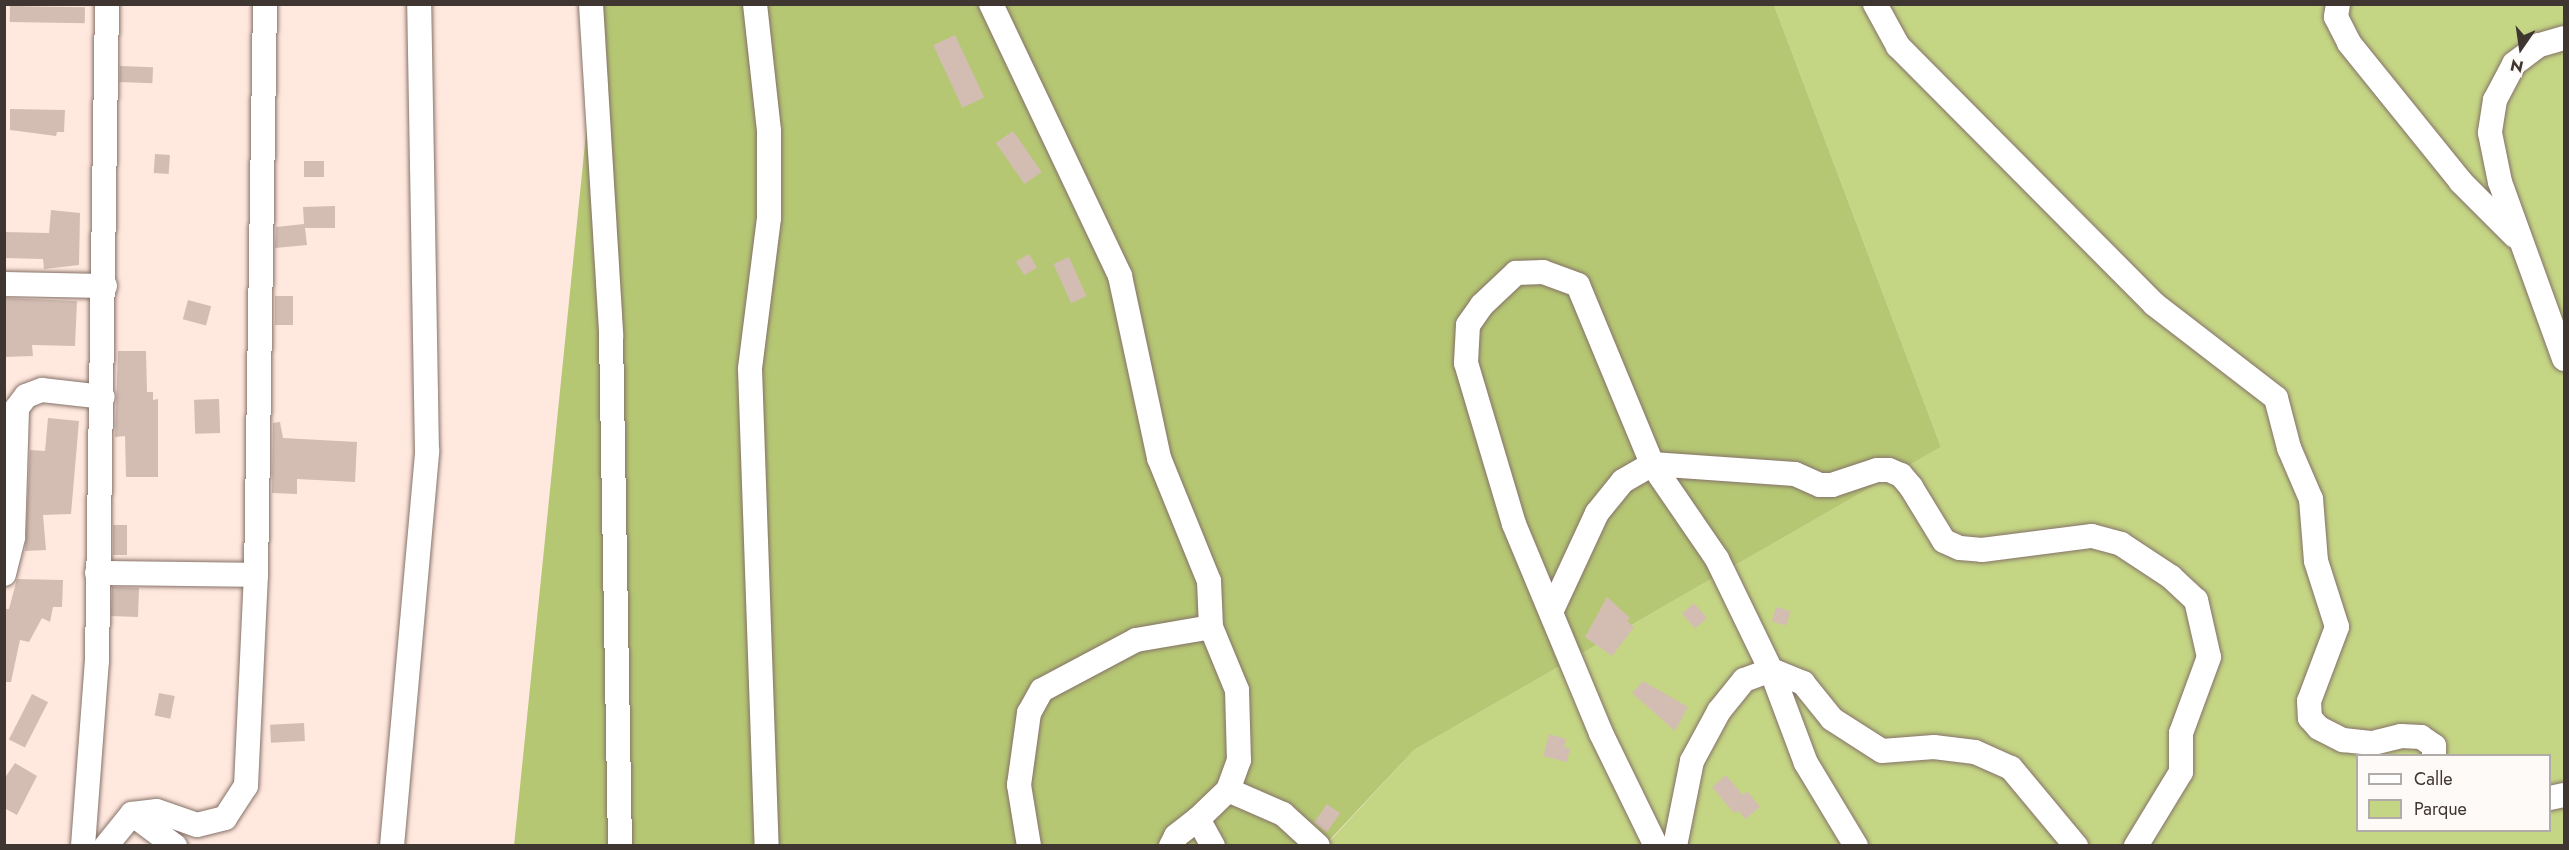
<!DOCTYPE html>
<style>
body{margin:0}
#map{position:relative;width:2569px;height:850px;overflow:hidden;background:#ffe8de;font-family:Jost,sans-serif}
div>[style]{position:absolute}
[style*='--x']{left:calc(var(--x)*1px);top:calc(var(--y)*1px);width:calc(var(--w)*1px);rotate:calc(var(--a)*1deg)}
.green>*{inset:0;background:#c4d584}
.forest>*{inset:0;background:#b5c773}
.building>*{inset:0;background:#d3bdb3;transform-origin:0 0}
.roads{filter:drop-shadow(0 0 2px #857168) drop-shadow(0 0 2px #857168)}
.minor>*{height:24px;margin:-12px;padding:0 12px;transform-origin:12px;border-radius:12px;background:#fff}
span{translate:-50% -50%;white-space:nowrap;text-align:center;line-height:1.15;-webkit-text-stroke:5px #fefaf7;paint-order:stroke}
.frame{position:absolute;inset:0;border:6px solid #3f3632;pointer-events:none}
.legend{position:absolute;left:2356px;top:754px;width:195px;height:78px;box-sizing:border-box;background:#fefaf7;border:2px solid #b2aca8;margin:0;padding:8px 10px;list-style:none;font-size:18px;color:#3f3632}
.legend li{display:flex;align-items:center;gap:12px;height:30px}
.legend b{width:30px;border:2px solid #b2aca8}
.north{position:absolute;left:2491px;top:18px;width:60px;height:60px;-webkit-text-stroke:4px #fefaf7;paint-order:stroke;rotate:193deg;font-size:16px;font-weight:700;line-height:24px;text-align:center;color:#3f3632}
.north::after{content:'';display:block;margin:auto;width:21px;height:27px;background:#3f3632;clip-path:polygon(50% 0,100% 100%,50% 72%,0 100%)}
</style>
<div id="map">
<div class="green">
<i style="clip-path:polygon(evenodd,1774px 5px,2564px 5px,2564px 845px,1325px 846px,1414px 750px,1941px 447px,1774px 5px,2358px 756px,2550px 756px,2550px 830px,2358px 830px,2358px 756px)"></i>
</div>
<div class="forest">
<i style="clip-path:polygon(599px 5px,1774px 5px,1941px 447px,1414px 750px,1325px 845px,514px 846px)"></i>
</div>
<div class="building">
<i style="left:10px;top:6px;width:75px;height:16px;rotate:1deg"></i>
<i style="left:955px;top:35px;width:69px;height:24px;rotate:65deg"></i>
<i style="left:120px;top:66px;width:33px;height:16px;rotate:2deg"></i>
<i style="clip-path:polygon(10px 109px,65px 110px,64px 132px,57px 132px,56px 136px,10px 130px)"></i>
<i style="left:1013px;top:131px;width:50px;height:21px;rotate:55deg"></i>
<i style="left:155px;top:154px;width:15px;height:19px;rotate:4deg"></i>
<i style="left:304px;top:161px;width:20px;height:16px"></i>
<i style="clip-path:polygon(335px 206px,335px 228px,305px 228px,307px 245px,275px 248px,276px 227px,304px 224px,303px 207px)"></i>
<i style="clip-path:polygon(51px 210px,80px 213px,79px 265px,44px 269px,43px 259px,4px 258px,4px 232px,49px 233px)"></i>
<i style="left:1029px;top:254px;width:16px;height:15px;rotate:60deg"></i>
<i style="left:1069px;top:257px;width:43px;height:17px;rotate:66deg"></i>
<i style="left:275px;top:296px;width:18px;height:29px"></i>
<i style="clip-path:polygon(4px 298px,77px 301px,75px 346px,32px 345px,33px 356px,4px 357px)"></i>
<i style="left:188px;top:300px;width:24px;height:20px;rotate:15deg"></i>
<i style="clip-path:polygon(118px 351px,146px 351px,147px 392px,153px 392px,153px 400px,158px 399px,158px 477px,126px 477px,125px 436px,115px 437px)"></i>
<i style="left:219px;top:399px;width:34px;height:25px;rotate:88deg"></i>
<i style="clip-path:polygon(48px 418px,79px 421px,71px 514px,43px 515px,46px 550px,25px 551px,30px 450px,45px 451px)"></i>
<i style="clip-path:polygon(280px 422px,283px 438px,357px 442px,355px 482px,297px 479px,297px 494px,272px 493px,273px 423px)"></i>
<i style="left:127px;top:525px;width:30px;height:14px;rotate:90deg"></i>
<i style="clip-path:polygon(17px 579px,63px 580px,62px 607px,53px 607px,50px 622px,42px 618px,29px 642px,20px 640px,11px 682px,4px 682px,4px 609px,9px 609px)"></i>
<i style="left:112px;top:587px;width:27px;height:29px;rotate:2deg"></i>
<i style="clip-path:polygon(1607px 597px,1630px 618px,1627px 621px,1634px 627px,1612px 656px,1585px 637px)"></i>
<i style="left:1694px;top:603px;width:20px;height:16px;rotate:49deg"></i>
<i style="left:1776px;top:607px;width:15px;height:15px;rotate:16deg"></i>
<i style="clip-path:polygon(1643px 681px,1688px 707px,1675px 731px,1632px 693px)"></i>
<i style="left:159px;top:693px;width:16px;height:23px;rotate:11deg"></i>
<i style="left:32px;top:694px;width:18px;height:51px;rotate:27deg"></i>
<i style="left:304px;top:723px;width:18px;height:34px;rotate:87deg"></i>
<i style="clip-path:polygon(1549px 734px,1566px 739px,1564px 747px,1570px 748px,1567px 762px,1543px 756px)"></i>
<i style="clip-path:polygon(15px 763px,37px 776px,17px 815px,4px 808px,4px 779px)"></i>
<i style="clip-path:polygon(1726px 775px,1743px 795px,1747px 791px,1760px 807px,1745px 819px,1739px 811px,1734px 813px,1712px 787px)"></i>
<i style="left:1327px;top:804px;width:16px;height:23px;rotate:35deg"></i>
</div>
<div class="roads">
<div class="minor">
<i style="--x:591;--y:4;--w:332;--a:86.5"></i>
<i style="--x:611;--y:335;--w:511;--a:88.99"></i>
<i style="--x:755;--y:4;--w:128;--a:83.7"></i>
<i style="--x:769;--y:131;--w:87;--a:90"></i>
<i style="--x:769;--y:218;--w:152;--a:97.2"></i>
<i style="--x:750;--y:369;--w:477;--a:88"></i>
<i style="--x:991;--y:4;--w:301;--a:64.6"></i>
<i style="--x:1120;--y:276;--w:186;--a:77.9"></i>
<i style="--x:1159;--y:458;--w:133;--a:67.9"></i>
<i style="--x:1209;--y:581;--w:46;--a:87.5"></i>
<i style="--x:1211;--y:627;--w:68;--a:67.6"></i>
<i style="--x:1237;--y:690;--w:70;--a:88.4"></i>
<i style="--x:1239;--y:760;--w:32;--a:110"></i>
<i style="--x:1228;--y:790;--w:60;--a:23.6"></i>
<i style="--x:1283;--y:814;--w:47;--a:42.4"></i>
<i style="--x:1875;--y:4;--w:48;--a:61.3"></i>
<i style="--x:1898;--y:46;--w:363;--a:45.2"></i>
<i style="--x:2154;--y:304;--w:154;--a:37.6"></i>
<i style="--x:2276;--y:398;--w:52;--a:75.4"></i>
<i style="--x:2289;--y:448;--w:56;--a:66.7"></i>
<i style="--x:2311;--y:499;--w:62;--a:85.4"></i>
<i style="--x:2316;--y:561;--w:69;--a:72.3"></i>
<i style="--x:2337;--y:627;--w:79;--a:110.7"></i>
<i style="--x:2309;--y:701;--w:17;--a:87"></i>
<i style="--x:2310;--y:718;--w:13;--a:48"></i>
<i style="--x:2319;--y:728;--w:27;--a:27"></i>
<i style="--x:2343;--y:740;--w:30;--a:6"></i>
<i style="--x:2373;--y:743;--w:29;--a:-14"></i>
<i style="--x:2401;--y:736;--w:20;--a:3"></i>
<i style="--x:2421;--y:737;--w:16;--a:35"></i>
<i style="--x:2434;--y:746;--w:10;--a:90"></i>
<i style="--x:2338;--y:4;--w:13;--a:99"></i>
<i style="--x:2336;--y:17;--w:29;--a:63"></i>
<i style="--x:2349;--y:43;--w:179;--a:51.1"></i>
<i style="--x:2461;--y:182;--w:76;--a:45"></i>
<i style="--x:2564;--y:38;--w:26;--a:164"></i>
<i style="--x:2539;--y:45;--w:31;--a:143"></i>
<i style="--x:2514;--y:64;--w:41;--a:117.8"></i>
<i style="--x:2495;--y:100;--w:33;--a:99"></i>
<i style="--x:2490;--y:133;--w:50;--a:78.5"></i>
<i style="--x:2500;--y:182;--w:188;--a:70.1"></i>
<i style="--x:4;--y:284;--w:101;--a:1.1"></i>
<i style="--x:97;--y:573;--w:159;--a:0.7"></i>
<i style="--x:4;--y:574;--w:38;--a:-76"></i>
<i style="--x:13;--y:537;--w:129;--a:-88.2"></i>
<i style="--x:17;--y:408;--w:15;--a:-53"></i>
<i style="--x:26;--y:396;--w:17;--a:-21"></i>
<i style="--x:42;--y:390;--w:61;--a:6.5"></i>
<i style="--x:1552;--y:610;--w:107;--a:-65.1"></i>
<i style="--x:1597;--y:513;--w:41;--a:-50.9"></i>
<i style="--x:1623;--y:481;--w:34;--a:-30"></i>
<i style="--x:1652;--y:464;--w:143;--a:4"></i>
<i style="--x:1795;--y:474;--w:27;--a:24"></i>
<i style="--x:1820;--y:485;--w:12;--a:0"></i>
<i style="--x:1832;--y:485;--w:47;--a:-18.4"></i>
<i style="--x:1877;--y:470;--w:12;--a:0"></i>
<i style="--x:1889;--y:470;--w:13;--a:23"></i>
<i style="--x:1901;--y:475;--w:16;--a:50"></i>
<i style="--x:1911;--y:487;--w:63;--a:58.6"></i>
<i style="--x:1944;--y:541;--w:17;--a:24"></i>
<i style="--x:1960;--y:548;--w:22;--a:5"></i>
<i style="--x:1982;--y:550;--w:111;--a:-7.3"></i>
<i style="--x:2092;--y:536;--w:30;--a:15"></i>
<i style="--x:2121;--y:544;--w:60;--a:33.4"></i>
<i style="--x:2171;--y:577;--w:34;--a:43"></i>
<i style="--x:2196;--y:600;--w:58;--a:77.2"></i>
<i style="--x:2209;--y:657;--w:81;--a:110.2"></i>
<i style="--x:2181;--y:733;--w:39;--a:90"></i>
<i style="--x:2181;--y:772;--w:87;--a:121.3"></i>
<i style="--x:2550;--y:798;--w:14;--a:-12"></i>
<i style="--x:132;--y:814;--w:54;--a:36.7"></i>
<i style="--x:83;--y:846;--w:186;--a:-85.7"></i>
<i style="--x:97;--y:661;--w:657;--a:-89.13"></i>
<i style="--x:106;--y:846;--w:41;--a:-50.9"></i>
<i style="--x:132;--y:814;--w:25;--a:-7"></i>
<i style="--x:157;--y:811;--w:42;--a:19.3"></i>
<i style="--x:197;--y:825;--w:29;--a:-14"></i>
<i style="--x:225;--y:818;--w:38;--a:-57"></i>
<i style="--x:246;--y:786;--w:211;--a:-87.3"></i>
<i style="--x:256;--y:575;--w:571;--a:-89.1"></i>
<i style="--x:392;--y:846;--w:396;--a:-84.9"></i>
<i style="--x:427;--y:452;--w:448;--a:-91"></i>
<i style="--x:1029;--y:846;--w:62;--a:-99.3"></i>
<i style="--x:1019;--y:785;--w:73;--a:-82.1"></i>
<i style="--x:1029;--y:713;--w:26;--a:-61"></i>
<i style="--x:1042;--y:690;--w:106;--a:-28"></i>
<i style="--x:1136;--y:640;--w:76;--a:-9.8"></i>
<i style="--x:1171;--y:846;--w:11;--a:-63"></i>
<i style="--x:1176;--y:836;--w:28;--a:-38"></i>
<i style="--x:1213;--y:846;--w:31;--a:-119"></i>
<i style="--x:1198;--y:819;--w:42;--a:-44"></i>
<i style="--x:1656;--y:846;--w:126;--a:-116"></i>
<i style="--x:1601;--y:733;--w:226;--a:-112.6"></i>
<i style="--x:1514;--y:524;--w:168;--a:-106.6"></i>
<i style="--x:1466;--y:363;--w:38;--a:-87"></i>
<i style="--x:1468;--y:325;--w:24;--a:-55"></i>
<i style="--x:1482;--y:305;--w:47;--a:-43.3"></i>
<i style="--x:1516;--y:273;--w:27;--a:-2"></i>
<i style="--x:1543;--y:272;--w:37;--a:20"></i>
<i style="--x:1578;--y:285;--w:194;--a:67.5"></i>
<i style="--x:1652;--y:464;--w:115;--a:55.6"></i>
<i style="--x:1717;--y:559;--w:123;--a:64.1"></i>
<i style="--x:1771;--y:670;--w:35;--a:22"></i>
<i style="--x:1803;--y:683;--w:46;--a:51.1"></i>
<i style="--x:1832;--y:719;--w:59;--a:32.6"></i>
<i style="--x:1882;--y:751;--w:52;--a:-4.4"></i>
<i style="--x:1934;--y:747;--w:41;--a:7"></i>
<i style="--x:1975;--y:752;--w:39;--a:24"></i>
<i style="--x:2011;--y:768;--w:102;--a:50.2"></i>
<i style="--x:1675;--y:846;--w:87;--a:-78.7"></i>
<i style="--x:1692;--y:761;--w:57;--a:-61.6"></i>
<i style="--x:1719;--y:711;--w:40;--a:-51"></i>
<i style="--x:1744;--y:680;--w:29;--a:-20"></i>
<i style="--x:1771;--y:670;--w:99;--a:69.4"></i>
<i style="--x:1806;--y:763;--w:97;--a:58.9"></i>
</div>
</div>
<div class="frame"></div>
<ul class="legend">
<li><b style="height:8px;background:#fff"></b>Calle</li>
<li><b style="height:16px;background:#c4d584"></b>Parque</li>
</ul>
<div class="north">N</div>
</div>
